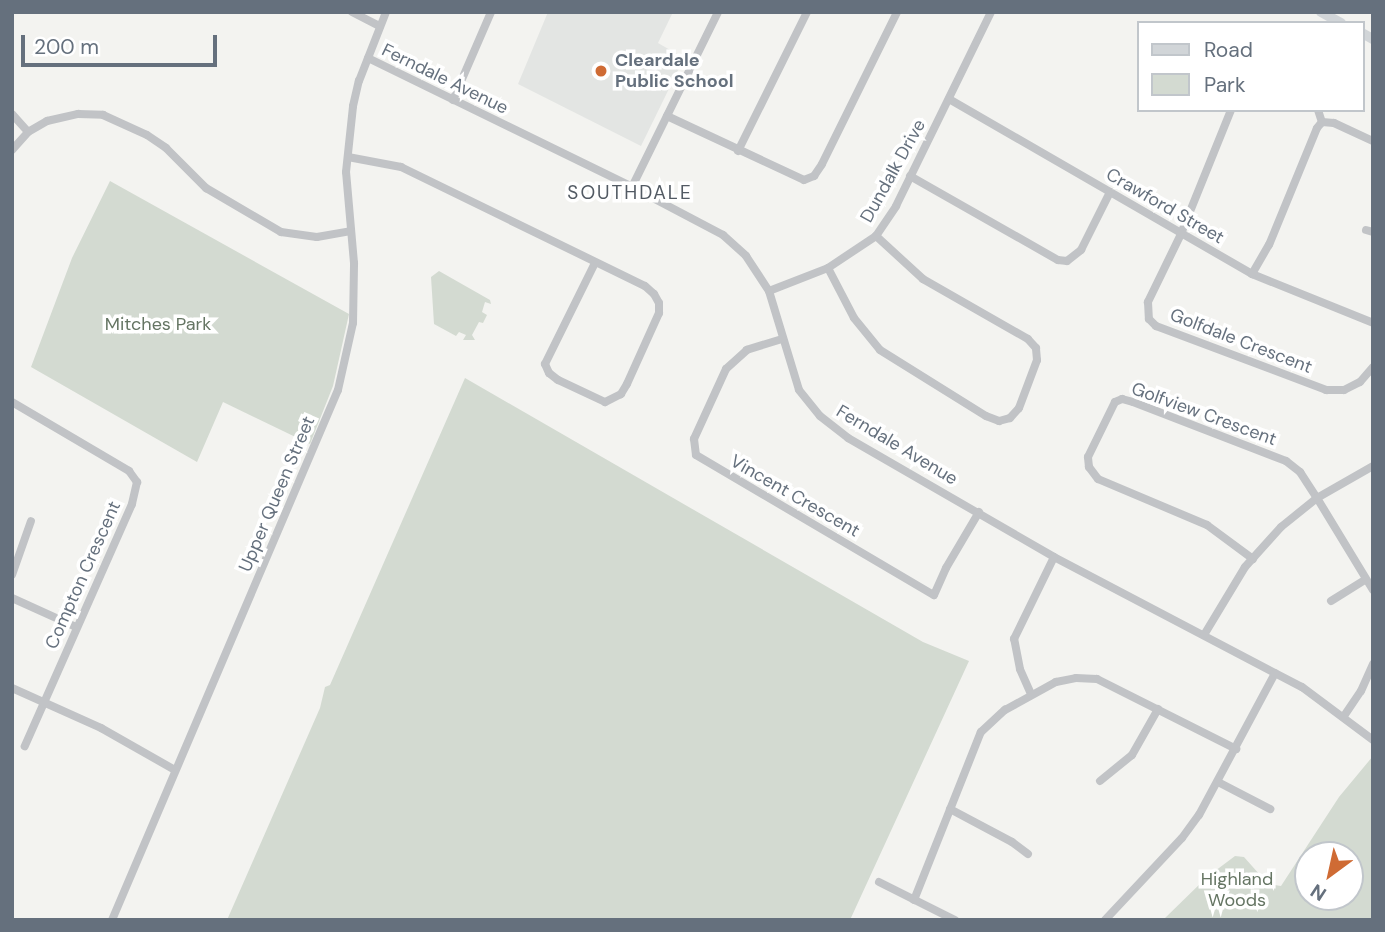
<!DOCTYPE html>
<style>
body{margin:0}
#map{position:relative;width:1385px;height:932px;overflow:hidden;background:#f3f3f0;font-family:"DM Sans",sans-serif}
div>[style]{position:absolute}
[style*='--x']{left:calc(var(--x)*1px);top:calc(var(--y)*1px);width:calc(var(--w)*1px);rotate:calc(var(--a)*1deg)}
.built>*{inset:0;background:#e3e5e3}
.green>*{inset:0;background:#d3dad1}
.minor>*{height:8px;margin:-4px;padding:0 4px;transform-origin:4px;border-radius:4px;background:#c1c3c6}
.major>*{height:10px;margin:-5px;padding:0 5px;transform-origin:5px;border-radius:5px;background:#d1d5d8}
.dots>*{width:19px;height:19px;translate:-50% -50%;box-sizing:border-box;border:4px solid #fff;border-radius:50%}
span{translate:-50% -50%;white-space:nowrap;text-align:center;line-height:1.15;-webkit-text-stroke:7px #fff;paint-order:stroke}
.poi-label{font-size:18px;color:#65707d;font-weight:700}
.left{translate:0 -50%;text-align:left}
.street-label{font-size:18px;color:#65707d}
.park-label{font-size:18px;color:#657563}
.neighbourhood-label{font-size:19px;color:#525a63;letter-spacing:2px}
.frame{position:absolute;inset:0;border:14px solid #65707d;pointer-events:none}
.legend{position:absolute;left:1137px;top:21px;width:228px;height:91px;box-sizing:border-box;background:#fff;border:2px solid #c1c6cb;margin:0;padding:9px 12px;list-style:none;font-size:21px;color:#65707d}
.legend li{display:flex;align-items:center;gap:14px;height:35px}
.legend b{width:35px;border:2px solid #c1c6cb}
.north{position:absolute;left:1294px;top:841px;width:70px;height:70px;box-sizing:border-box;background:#fff;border:2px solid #c1c6cb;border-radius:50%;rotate:213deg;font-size:19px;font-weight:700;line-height:28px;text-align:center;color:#65707d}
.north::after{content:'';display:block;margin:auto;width:24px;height:32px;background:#cf6b34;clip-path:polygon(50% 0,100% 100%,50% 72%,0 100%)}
.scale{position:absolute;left:21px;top:35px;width:196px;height:32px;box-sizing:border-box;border:4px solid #65707d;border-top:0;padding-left:9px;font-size:21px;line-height:24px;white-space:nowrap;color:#65707d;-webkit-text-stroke:5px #fff;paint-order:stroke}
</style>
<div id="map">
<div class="built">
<i style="clip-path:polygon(548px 12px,673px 12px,658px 43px,684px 58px,641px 146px,518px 84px)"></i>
</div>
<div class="green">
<i style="clip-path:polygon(110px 181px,349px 314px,333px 386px,310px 444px,223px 402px,197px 462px,31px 367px,72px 258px)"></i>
<i style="clip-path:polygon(439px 271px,490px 300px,491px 304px,485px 302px,482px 312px,487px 315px,483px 323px,479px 322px,472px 335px,475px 340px,463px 340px,466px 335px,459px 332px,456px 336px,434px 324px,431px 277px)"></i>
<i style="clip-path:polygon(465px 378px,923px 642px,969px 661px,850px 920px,227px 920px,320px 708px,325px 687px,330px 685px)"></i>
<i style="clip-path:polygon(evenodd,1373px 756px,1373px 920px,1164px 919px,1207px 877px,1235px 856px,1244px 857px,1268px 884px,1281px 886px,1339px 797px,1373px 756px,1308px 855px,1350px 855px,1350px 897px,1308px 897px,1308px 855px)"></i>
</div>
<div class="minor">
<i style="--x:352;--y:12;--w:31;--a:27"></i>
<i style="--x:368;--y:58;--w:294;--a:26"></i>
<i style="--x:632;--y:187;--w:103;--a:27.8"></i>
<i style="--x:723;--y:235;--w:31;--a:42"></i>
<i style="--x:746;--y:256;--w:42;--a:56.7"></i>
<i style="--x:769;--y:291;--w:103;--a:73.1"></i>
<i style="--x:799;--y:390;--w:33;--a:51"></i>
<i style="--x:820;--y:416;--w:36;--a:38"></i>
<i style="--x:848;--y:438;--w:238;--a:30"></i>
<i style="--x:1054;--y:557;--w:280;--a:27.7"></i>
<i style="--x:1302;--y:687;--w:89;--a:36.7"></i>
<i style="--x:949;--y:99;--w:350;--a:30"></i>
<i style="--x:1252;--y:274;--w:131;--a:22"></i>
<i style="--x:453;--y:100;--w:96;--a:-66.6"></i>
<i style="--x:1231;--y:110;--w:134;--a:112"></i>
<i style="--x:1181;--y:234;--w:76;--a:115.9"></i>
<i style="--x:1148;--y:302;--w:17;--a:87"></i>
<i style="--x:1149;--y:319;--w:10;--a:45"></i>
<i style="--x:1156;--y:326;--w:182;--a:20.6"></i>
<i style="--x:1326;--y:390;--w:18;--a:0"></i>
<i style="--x:1344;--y:390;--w:18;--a:-27"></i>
<i style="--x:1360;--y:382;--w:20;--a:-49"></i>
<i style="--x:1318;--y:110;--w:13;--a:72"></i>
<i style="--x:12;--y:114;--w:24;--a:48"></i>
<i style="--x:667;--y:116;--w:151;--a:25"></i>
<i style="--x:804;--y:180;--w:11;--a:-22"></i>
<i style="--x:814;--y:176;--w:14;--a:-56"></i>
<i style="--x:822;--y:164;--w:169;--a:-63.7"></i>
<i style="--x:12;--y:150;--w:24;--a:-48"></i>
<i style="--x:28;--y:132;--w:22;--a:-30"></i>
<i style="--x:47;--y:121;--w:32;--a:-13"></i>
<i style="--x:78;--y:114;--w:25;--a:2"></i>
<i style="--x:103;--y:115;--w:48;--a:24.4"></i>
<i style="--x:147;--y:135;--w:23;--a:34"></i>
<i style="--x:166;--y:148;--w:57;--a:45"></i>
<i style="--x:206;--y:188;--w:87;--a:30.4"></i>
<i style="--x:281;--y:232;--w:36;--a:8"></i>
<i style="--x:317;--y:237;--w:34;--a:-10"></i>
<i style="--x:738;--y:151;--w:155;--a:-63.6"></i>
<i style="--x:348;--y:157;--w:54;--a:10.7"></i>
<i style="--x:401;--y:167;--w:271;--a:26"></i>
<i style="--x:645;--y:286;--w:12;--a:42"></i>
<i style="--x:654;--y:294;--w:10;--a:61"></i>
<i style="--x:659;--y:303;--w:10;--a:90"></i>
<i style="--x:659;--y:313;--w:78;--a:114.3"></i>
<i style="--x:627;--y:384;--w:12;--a:121"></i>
<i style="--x:621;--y:394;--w:18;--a:153"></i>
<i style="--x:605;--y:402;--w:52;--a:-154.9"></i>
<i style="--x:558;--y:380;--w:11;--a:-142"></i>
<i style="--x:549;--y:373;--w:10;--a:-114"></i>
<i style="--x:545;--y:364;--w:113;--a:-63.7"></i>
<i style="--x:910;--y:176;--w:170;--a:29.6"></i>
<i style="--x:1058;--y:260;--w:9;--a:6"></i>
<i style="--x:1067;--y:261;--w:18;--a:-38"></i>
<i style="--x:1081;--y:250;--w:65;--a:-63.4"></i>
<i style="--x:632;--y:187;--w:195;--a:-63.8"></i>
<i style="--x:1366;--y:230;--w:7;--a:16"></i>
<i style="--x:828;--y:268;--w:56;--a:62.5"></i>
<i style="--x:854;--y:318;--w:41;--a:50.9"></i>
<i style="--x:880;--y:350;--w:125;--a:31.9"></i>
<i style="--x:986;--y:416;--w:14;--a:21"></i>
<i style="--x:999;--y:421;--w:11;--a:-15"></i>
<i style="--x:1010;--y:418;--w:13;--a:-48"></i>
<i style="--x:1019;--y:408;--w:51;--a:-69.4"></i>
<i style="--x:1037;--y:360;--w:12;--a:-95"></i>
<i style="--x:1036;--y:348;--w:12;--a:-132"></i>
<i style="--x:1028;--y:339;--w:121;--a:-150.3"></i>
<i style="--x:923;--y:279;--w:64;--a:-137.5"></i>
<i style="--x:1252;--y:274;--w:34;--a:-60"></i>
<i style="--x:1269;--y:245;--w:126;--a:-67.7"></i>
<i style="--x:1317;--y:128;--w:8;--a:-50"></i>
<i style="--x:1322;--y:122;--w:12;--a:5"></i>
<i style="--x:1334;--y:123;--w:43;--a:24.8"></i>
<i style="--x:769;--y:291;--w:63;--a:-21.3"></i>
<i style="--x:828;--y:268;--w:58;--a:-33.7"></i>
<i style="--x:876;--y:236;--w:36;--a:-56"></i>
<i style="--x:896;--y:206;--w:216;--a:-63.9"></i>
<i style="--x:782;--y:339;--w:37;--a:163"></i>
<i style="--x:747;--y:350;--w:28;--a:138"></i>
<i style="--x:726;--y:369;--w:77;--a:114.6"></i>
<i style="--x:694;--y:439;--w:16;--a:83"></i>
<i style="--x:696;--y:455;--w:276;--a:30.5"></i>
<i style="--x:934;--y:595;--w:30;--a:-66"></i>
<i style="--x:946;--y:568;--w:65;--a:-59.5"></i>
<i style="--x:12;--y:402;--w:136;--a:30.5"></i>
<i style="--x:129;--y:471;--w:14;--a:54"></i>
<i style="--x:137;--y:482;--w:23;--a:103"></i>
<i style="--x:132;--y:504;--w:265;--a:113.9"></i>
<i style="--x:1253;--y:559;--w:57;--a:-143.5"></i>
<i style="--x:1207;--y:525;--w:118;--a:-157.1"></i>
<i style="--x:1098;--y:479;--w:15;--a:-127"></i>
<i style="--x:1089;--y:467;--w:10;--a:-96"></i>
<i style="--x:1088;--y:457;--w:61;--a:-63.9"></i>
<i style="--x:1115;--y:402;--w:8;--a:-23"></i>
<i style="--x:1122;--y:399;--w:11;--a:15"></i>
<i style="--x:1133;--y:402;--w:164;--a:21.1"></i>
<i style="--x:1286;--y:461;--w:18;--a:38"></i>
<i style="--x:1300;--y:472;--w:31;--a:57"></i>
<i style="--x:1317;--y:498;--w:108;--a:58.7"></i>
<i style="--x:12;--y:575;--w:57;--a:-70.6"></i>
<i style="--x:12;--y:598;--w:70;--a:24.4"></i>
<i style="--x:1331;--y:601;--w:40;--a:-32"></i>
<i style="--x:1204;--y:635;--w:79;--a:-58.9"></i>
<i style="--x:1245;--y:567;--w:54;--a:-48"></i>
<i style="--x:1281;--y:527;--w:46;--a:-38.9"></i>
<i style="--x:1317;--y:498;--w:64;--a:-29.7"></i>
<i style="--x:12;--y:688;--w:98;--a:24.2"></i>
<i style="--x:101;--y:728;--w:85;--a:29.6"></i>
<i style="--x:1031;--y:694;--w:27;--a:-114"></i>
<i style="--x:1020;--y:669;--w:31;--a:-101"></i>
<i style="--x:1014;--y:639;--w:91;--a:-64"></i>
<i style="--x:1344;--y:716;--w:30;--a:-56"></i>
<i style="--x:1361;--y:691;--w:30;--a:-66"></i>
<i style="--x:1100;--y:781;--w:41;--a:-39.1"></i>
<i style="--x:1132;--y:755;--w:53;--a:-60.5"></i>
<i style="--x:1218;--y:782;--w:59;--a:27.4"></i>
<i style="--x:950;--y:809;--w:70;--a:28"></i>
<i style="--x:1012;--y:842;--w:20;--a:37"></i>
<i style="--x:879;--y:882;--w:85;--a:26.6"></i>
<i style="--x:914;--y:900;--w:181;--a:-68.3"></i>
<i style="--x:981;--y:732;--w:33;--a:-43"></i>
<i style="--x:1005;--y:710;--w:58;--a:-28.8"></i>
<i style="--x:1056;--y:682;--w:20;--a:-11"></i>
<i style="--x:1076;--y:678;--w:21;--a:3"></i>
<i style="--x:1097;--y:679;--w:156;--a:26.7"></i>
<i style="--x:112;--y:920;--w:576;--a:-66.91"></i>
<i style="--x:338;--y:390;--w:69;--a:-77.4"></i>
<i style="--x:353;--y:323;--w:60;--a:-89"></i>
<i style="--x:354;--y:263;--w:91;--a:-95"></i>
<i style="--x:346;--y:172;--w:66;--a:-83.9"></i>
<i style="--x:353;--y:106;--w:26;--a:-77"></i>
<i style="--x:359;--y:81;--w:74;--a:-68.6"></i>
<i style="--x:1105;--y:920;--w:112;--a:-46.8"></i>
<i style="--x:1182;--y:838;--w:29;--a:-54"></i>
<i style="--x:1199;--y:815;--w:161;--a:-61.8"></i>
</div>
<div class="major">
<i style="--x:1321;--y:12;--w:23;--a:29"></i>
<i style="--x:1362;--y:33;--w:13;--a:29"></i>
</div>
<div class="dots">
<i style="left:601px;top:71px;background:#cf6b34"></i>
</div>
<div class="poi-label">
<span class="left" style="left:615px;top:71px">Cleardale<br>Public School</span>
</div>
<div class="street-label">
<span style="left:445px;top:79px;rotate:26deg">Ferndale Avenue</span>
<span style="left:893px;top:171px;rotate:-61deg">Dundalk Drive</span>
<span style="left:1165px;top:206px;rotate:30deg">Crawford Street</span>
<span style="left:1241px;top:341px;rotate:21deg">Golfdale Crescent</span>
<span style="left:1204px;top:414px;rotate:20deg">Golfview Crescent</span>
<span style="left:897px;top:445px;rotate:31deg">Ferndale Avenue</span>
<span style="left:277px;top:494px;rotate:-67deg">Upper Queen Street</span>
<span style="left:795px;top:496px;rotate:30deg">Vincent Crescent</span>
<span style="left:83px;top:575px;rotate:-66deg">Compton Crescent</span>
</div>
<div class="park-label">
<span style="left:158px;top:324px">Mitches Park</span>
<span style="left:1237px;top:890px">Highland<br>Woods</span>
</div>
<div class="neighbourhood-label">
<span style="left:630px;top:193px">SOUTHDALE</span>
</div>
<div class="frame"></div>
<ul class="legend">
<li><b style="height:9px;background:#d1d5d8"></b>Road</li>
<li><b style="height:19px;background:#d3dad1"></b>Park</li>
</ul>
<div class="north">N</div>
<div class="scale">200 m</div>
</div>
